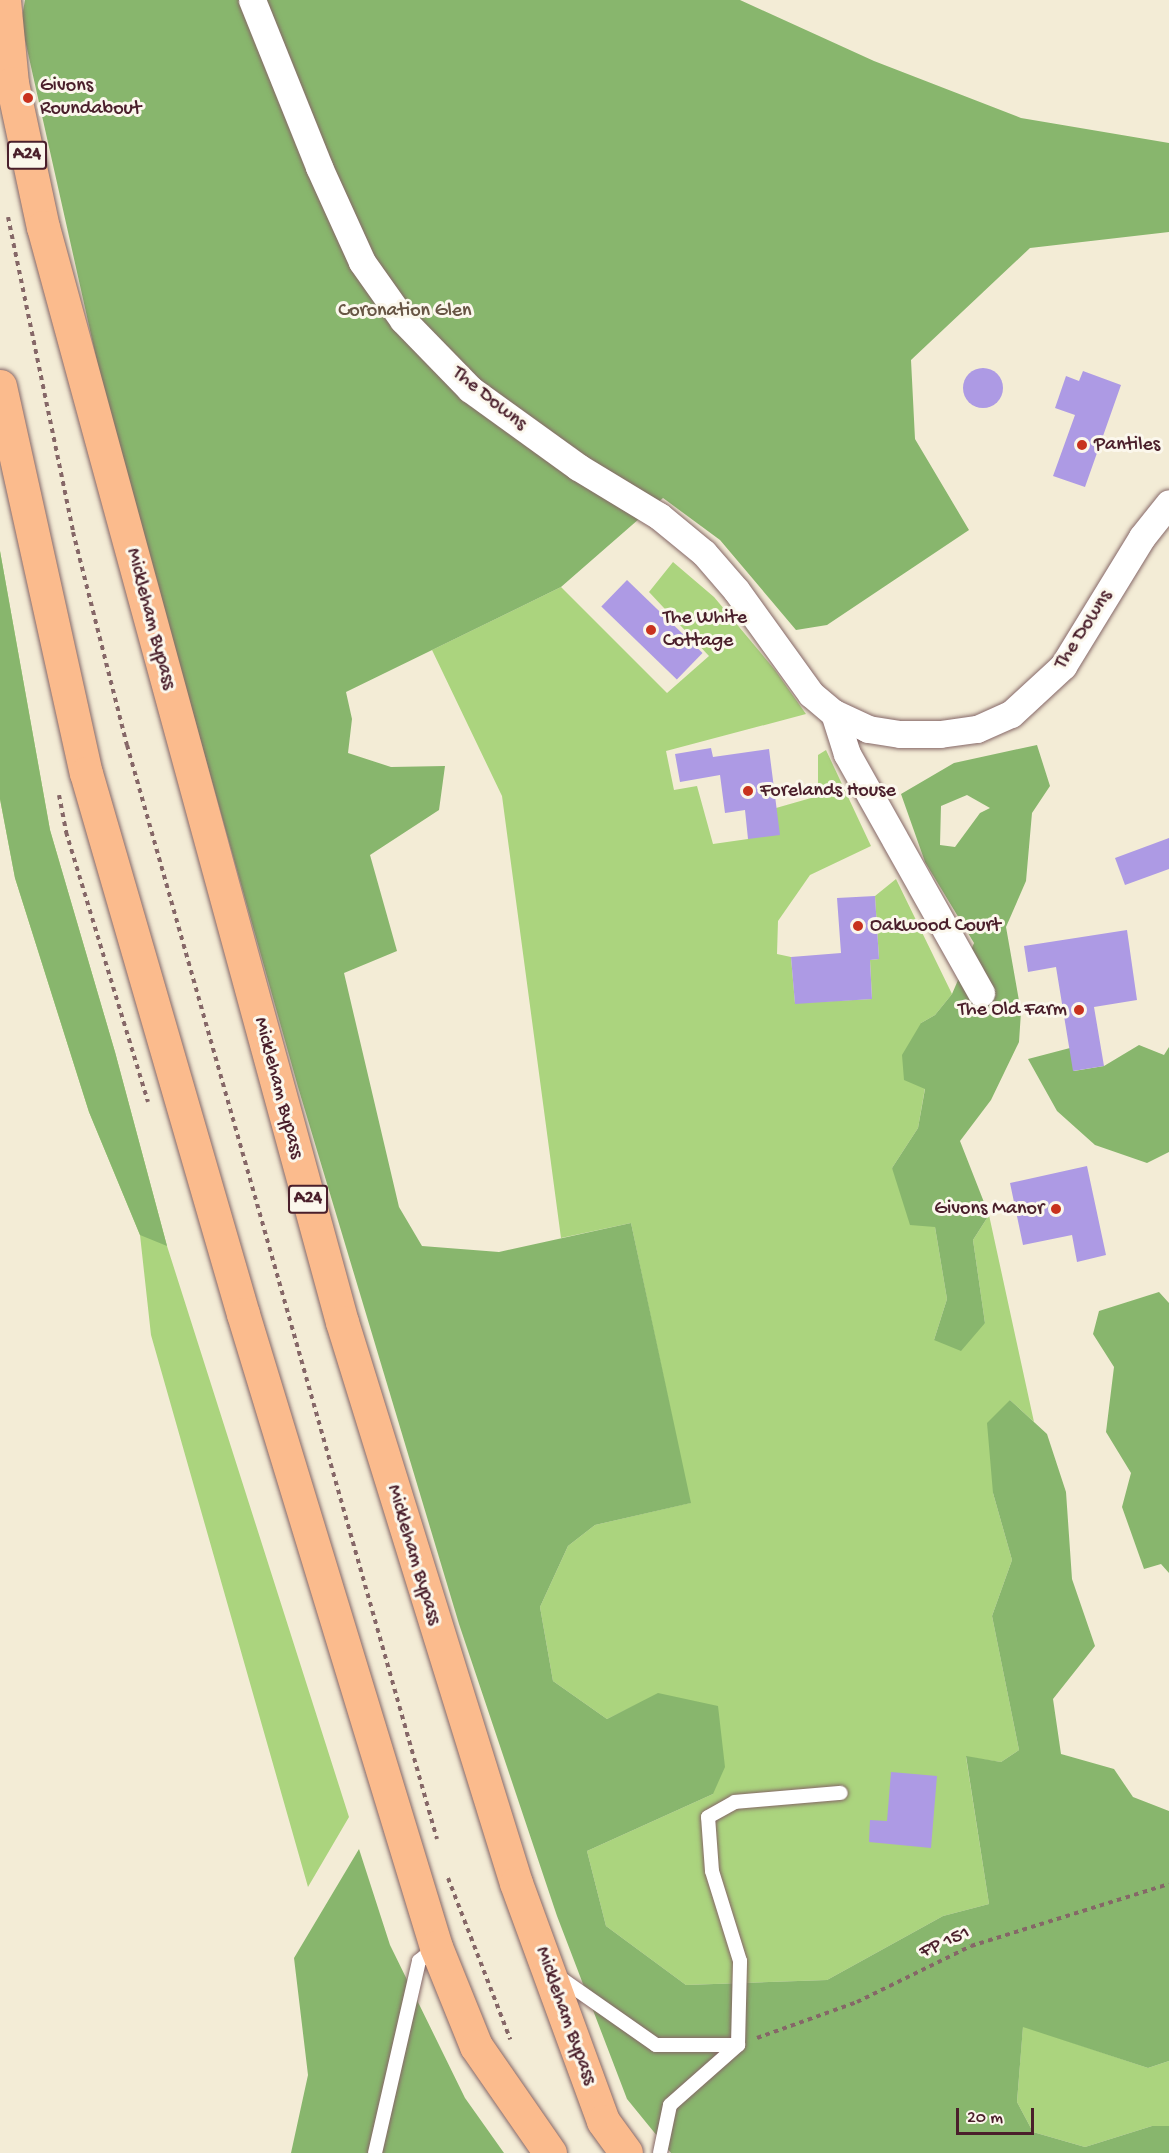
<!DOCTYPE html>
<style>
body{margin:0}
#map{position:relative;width:1169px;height:2153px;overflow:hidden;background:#f3ecd6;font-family:"Gochi Hand",sans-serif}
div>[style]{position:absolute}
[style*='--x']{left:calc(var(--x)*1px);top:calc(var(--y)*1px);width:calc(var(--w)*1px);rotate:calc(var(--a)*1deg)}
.green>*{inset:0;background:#abd47e}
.forest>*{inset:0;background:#88b66d}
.building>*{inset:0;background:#ad9ae4;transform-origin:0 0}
.round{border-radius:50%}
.path>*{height:4px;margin-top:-2px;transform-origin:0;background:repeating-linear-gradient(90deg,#856767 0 4.5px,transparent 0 9px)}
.roads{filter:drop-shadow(0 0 2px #856767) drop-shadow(0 0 2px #856767)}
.lane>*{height:14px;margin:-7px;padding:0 7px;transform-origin:7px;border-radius:7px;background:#fff}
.street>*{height:27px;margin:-13.5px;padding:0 13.5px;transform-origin:13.5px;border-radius:13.5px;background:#fff}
.highway>*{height:33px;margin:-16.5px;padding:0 16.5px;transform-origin:16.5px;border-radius:16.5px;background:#fbbb8d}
.dots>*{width:16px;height:16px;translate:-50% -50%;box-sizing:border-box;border:3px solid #fbf7ec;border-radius:50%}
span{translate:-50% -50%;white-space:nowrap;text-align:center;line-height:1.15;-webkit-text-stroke:6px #fbf7ec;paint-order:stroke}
.shield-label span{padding:2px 4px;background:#fbf7ec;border:2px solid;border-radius:4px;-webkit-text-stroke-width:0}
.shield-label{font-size:18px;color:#4a1f2b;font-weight:700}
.poi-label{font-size:20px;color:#4a1f2b}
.left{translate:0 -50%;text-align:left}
.right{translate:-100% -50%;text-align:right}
.park-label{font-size:20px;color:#675544}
.street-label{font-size:20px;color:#4a1f2b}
.scale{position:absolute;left:956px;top:2108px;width:78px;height:27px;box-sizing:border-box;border:3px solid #4a1f2b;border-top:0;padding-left:8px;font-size:18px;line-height:21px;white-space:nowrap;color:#4a1f2b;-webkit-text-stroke:4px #fbf7ec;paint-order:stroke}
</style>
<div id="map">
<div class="green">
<i style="clip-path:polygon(0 551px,50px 830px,115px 1052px,167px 1246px,349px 1817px,308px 1887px,151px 1335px,140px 1235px,89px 1112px,15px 878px,0 799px)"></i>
<i style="clip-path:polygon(673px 562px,714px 597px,775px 670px,806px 714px,666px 751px,674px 790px,697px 786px,713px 844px,748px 839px,776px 808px,818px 796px,818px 755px,826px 750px,871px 846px,810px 875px,778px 921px,777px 954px,791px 957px,795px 1003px,872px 999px,870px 960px,879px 959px,875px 896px,896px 879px,952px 994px,935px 1015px,921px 1023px,925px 1088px,918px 1128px,892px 1168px,935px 1227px,947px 1299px,934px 1340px,985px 1323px,973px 1240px,989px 1215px,1034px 1422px,1010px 1400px,993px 1493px,1012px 1560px,992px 1616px,1019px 1750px,1001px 1762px,966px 1757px,989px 1904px,943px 1916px,827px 1980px,686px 1985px,606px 1926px,587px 1851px,713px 1794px,658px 1694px,607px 1719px,553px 1681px,540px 1607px,568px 1546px,595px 1525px,690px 1503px,631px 1223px,561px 1238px,502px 796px,432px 650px,561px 587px,667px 693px,709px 656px,649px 592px)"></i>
<i style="clip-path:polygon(1023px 2026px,1148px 2068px,1169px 2061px,1169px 2126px,1152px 2126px,1085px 2147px,1033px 2132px,1017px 2102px)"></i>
</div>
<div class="forest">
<i style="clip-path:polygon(25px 0,740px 0,874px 61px,1021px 118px,1169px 143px,1169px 232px,1030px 248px,911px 360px,915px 439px,969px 530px,827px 625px,796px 630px,720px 540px,663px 498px,561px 587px,346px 692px,352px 719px,348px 753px,391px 767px,445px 766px,439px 810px,370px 855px,397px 951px,344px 973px,399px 1207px,422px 1246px,499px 1252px,631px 1223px,691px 1503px,595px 1525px,568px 1546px,540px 1607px,553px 1681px,607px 1719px,658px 1693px,718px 1706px,725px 1767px,713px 1794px,587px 1851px,606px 1926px,686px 1985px,827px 1980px,943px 1916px,989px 1904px,966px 1756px,1001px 1762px,1019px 1750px,992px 1616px,1012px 1560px,993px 1493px,987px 1423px,1010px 1400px,1047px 1434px,1066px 1492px,1072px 1579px,1095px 1646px,1053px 1699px,1061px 1754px,1114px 1769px,1133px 1797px,1169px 1811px,1169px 2061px,1148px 2068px,1023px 2027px,1017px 2102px,1033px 2132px,1085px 2147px,1152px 2126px,1169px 2126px,1169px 2153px,671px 2153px,627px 2099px,557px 1916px,459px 1624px,298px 1087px,109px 415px,21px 22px)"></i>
<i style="clip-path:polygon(0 551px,50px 830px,115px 1052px,167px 1246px,140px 1235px,89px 1112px,15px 878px,0 799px)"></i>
<i style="clip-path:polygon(evenodd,1037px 745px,1050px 786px,1032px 813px,1026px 881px,1006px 927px,1021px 1012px,1019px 1042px,991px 1100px,960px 1141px,989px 1215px,973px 1240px,985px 1323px,961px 1351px,934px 1340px,947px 1299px,935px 1227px,910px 1225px,892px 1168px,918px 1128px,925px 1089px,904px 1080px,902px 1055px,921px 1023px,935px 1015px,952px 994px,974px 943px,925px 862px,901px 794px,954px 763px,1037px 745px,967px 795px,990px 808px,980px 813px,955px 847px,940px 845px,941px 806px,967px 795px)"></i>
<i style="clip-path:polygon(1139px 1045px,1164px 1055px,1169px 1047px,1169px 1152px,1147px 1163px,1095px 1145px,1057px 1111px,1028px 1059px,1070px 1048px,1074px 1071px,1104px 1066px)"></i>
<i style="clip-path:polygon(1159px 1292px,1169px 1303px,1169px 1573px,1161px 1564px,1144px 1569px,1122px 1507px,1131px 1473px,1106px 1432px,1114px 1367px,1093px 1334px,1099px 1311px)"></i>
<i style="clip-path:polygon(359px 1849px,390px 1945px,465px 2098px,504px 2153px,291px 2153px,308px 2075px,294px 1958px)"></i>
</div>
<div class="building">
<i class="round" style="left:963px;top:368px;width:40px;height:40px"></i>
<i style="clip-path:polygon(1083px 371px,1121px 385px,1085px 487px,1053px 476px,1075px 415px,1055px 408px,1066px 376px,1079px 381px)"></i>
<i style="left:627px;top:580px;width:105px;height:37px;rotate:44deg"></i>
<i style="clip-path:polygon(711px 748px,713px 757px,769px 749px,780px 835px,748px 839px,745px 810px,725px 813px,720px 775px,680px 782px,675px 754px)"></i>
<i style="clip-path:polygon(1169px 838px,1169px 869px,1125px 885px,1115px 858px)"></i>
<i style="clip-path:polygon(875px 896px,879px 959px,870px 960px,872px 999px,795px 1004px,791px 957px,841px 953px,837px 898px)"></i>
<i style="clip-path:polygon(1127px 930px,1137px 1000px,1094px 1007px,1104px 1066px,1073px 1071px,1056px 967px,1028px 972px,1024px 946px)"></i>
<i style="clip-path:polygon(1087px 1166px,1106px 1255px,1077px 1262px,1072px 1235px,1023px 1245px,1010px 1183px)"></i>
<i style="clip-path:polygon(891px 1772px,937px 1776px,931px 1848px,869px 1842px,870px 1820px,887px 1821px)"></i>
</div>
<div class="path">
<i style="--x:8;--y:217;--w:322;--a:78.3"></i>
<i style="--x:73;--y:532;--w:220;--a:75.8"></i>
<i style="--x:127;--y:745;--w:1137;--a:74.18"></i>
<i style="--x:59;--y:795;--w:38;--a:79"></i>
<i style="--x:66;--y:832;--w:282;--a:73.1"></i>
<i style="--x:448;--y:1878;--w:173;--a:68.9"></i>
<i style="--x:757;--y:2038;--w:106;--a:-19.8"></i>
<i style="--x:857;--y:2002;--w:127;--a:-26.2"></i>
<i style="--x:971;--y:1946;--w:207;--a:-17.4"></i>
</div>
<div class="roads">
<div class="lane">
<i style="--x:556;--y:1975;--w:122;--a:35"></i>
<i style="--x:656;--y:2045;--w:82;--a:0"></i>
<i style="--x:738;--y:2045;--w:84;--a:-88.6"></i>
<i style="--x:740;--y:1961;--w:94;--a:-107.3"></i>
<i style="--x:712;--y:1871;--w:54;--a:-94.2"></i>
<i style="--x:708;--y:1817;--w:31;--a:-29"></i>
<i style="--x:735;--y:1802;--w:106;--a:-4.9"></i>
<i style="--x:375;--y:2153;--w:197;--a:-77.1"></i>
<i style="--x:419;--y:1961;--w:22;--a:-39"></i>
<i style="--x:660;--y:2153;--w:49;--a:-78.2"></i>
<i style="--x:670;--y:2105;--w:91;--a:-41.4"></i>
</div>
<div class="street">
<i style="--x:252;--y:0;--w:180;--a:68.1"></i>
<i style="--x:319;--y:167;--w:104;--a:65.6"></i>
<i style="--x:362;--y:262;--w:71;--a:54.7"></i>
<i style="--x:403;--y:320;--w:96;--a:45.8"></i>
<i style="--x:470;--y:389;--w:133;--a:35.8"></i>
<i style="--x:578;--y:467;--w:95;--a:31.2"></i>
<i style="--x:659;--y:516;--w:58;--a:39.4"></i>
<i style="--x:704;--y:553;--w:49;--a:49.1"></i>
<i style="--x:736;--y:590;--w:128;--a:54.2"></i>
<i style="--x:811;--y:694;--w:30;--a:40"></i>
<i style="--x:834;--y:713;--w:38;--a:25"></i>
<i style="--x:868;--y:729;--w:32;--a:9"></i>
<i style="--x:900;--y:734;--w:40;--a:0"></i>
<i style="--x:940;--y:734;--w:37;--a:-8"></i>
<i style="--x:977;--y:729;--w:37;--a:-24"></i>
<i style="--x:1011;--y:714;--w:71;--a:-42.7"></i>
<i style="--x:1063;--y:666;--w:151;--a:-58.5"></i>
<i style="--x:1142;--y:537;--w:43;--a:-51.5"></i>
<i style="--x:834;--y:713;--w:43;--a:72.4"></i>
<i style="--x:847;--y:754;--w:274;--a:60.7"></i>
</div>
<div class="highway">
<i style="--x:4;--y:0;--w:83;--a:84.5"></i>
<i style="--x:12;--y:83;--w:147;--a:77.9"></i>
<i style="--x:43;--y:227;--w:1135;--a:74.73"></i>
<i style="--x:342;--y:1322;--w:587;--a:72.77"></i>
<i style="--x:516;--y:1883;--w:253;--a:69.9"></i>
<i style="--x:603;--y:2121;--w:39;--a:54"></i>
<i style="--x:0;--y:386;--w:396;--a:77.5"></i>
<i style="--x:86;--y:773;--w:563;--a:73.82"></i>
<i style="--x:243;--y:1314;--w:662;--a:73.04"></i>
<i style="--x:436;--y:1947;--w:107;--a:68"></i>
<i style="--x:476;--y:2046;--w:130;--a:55.3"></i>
</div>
</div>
<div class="dots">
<i style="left:28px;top:98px;background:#c8321e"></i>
<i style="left:1082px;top:445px;background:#c8321e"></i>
<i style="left:651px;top:630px;background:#c8321e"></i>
<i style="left:748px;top:791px;background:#c8321e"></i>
<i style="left:858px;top:926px;background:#c8321e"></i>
<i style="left:1079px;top:1010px;background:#c8321e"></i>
<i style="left:1056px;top:1209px;background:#c8321e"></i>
</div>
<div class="shield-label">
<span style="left:27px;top:155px">A24</span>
<span style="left:308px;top:1199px">A24</span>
</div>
<div class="poi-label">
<span class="left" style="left:40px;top:98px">Givons<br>Roundabout</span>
<span class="left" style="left:1094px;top:445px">Pantiles</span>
<span class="left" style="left:663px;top:630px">The White<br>Cottage</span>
<span class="left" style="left:760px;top:791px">Forelands House</span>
<span class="left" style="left:870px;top:926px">Oakwood Court</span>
<span class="right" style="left:1067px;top:1010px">The Old Farm</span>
<span class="right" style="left:1044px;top:1209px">Givons Manor</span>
</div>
<div class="park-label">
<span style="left:405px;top:311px">Coronation Glen</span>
</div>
<div class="street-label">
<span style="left:489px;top:399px;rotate:39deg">The Downs</span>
<span style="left:150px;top:619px;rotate:75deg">Mickleham Bypass</span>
<span style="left:1084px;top:630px;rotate:-57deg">The Downs</span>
<span style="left:278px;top:1088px;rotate:75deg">Mickleham Bypass</span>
<span style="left:413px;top:1555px;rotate:73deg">Mickleham Bypass</span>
<span style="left:945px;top:1943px;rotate:-24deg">FP 151</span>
<span style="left:565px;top:2016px;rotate:70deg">Mickleham Bypass</span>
</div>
<div class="scale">20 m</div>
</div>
